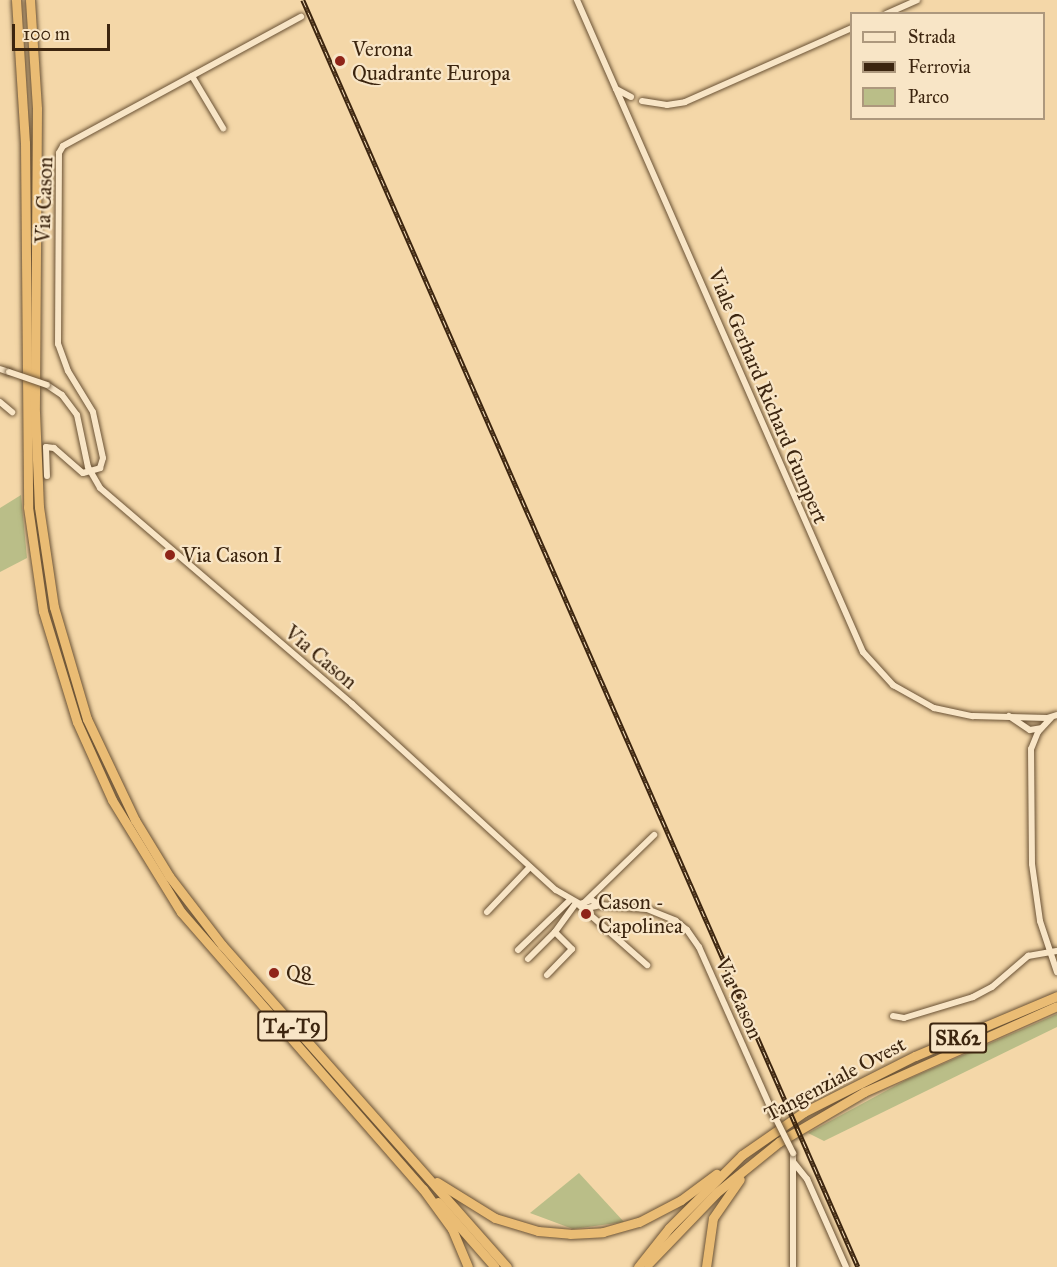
<!DOCTYPE html>
<style>
body{margin:0}
#map{position:relative;width:1057px;height:1267px;overflow:hidden;background:#f4d7a8;font-family:"IM FELL Great Primer",serif}
div>[style]{position:absolute}
[style*='--x']{left:calc(var(--x)*1px);top:calc(var(--y)*1px);width:calc(var(--w)*1px);rotate:calc(var(--a)*1deg)}
.green>*{inset:0;background:#babe88}
.roads{filter:drop-shadow(0 0 2px #6a5235) drop-shadow(0 0 2px #6a5235)}
.minor>*{height:6px;margin:-3px;padding:0 3px;transform-origin:3px;border-radius:3px;background:#f8e5c6}
.trunk>*{height:9px;margin:-4.5px;padding:0 4.5px;transform-origin:4.5px;border-radius:4.5px;background:#eabc74}
.rail>*{height:4.5px;margin-top:-2.25px;transform-origin:0;background:repeating-linear-gradient(90deg,#f8e5c6 0 7px,#3c250f 0 14px);box-sizing:border-box;border-block:2px solid #3c250f}
.bridges{filter:drop-shadow(0 0 2px #6a5235) drop-shadow(0 0 2px #6a5235)}
.minor-bridge>*{height:6px;margin:-3px;padding:0 3px;transform-origin:3px;border-radius:3px;background:#f8e5c6}
.dots>*{width:16px;height:16px;translate:-50% -50%;box-sizing:border-box;border:3px solid #f8e5c6;border-radius:50%}
span{translate:-50% -50%;white-space:nowrap;text-align:center;line-height:1.15;-webkit-text-stroke:4.5px #f8e5c6;paint-order:stroke}
.shield-label span{padding:2px 4px;background:#f8e5c6;border:2px solid;border-radius:4px;-webkit-text-stroke-width:0}
.shield-label{font-size:20px;color:#3c250f;font-weight:700}
.poi-label{font-size:21px;color:#3c250f}
.left{translate:0 -50%;text-align:left}
.street-label{font-size:21px;color:#3c250f}
.legend{position:absolute;left:850px;top:12px;width:195px;height:108px;box-sizing:border-box;background:#f8e5c6;border:2px solid #ad987d;margin:0;padding:8px 10px;list-style:none;font-size:18px;color:#3c250f}
.legend li{display:flex;align-items:center;gap:12px;height:30px}
.legend b{width:30px;border:2px solid #ad987d}
.scale{position:absolute;left:12px;top:24px;width:98px;height:27px;box-sizing:border-box;border:3px solid #3c250f;border-top:0;padding-left:8px;font-size:18px;line-height:21px;white-space:nowrap;color:#3c250f;-webkit-text-stroke:4px #f8e5c6;paint-order:stroke}
</style>
<div id="map">
<div class="green">
<i style="clip-path:polygon(21px 495px,27px 558px,0 572px,0 508px)"></i>
<i style="clip-path:polygon(1057px 1014px,1057px 1027px,824px 1141px,808px 1133px,906px 1080px)"></i>
<i style="clip-path:polygon(579px 1173px,624px 1222px,573px 1229px,530px 1213px)"></i>
</div>
<div class="roads">
<div class="minor">
<i style="--x:577;--y:0;--w:712;--a:66.32"></i>
<i style="--x:863;--y:652;--w:45;--a:47.7"></i>
<i style="--x:893;--y:685;--w:47;--a:29.3"></i>
<i style="--x:934;--y:708;--w:40;--a:12"></i>
<i style="--x:973;--y:716;--w:74;--a:1.5"></i>
<i style="--x:1047;--y:718;--w:10;--a:-17"></i>
<i style="--x:886;--y:14;--w:34;--a:-24"></i>
<i style="--x:192;--y:76;--w:61;--a:59.2"></i>
<i style="--x:616;--y:89;--w:17;--a:28"></i>
<i style="--x:642;--y:101;--w:25;--a:9"></i>
<i style="--x:667;--y:105;--w:18;--a:-9"></i>
<i style="--x:685;--y:102;--w:183;--a:-23.9"></i>
<i style="--x:0;--y:369;--w:9;--a:18"></i>
<i style="--x:47;--y:385;--w:18;--a:34"></i>
<i style="--x:62;--y:395;--w:25;--a:53"></i>
<i style="--x:77;--y:415;--w:53;--a:78.1"></i>
<i style="--x:88;--y:467;--w:24;--a:60"></i>
<i style="--x:100;--y:488;--w:332;--a:40.6"></i>
<i style="--x:352;--y:704;--w:276;--a:42.4"></i>
<i style="--x:556;--y:890;--w:36;--a:30"></i>
<i style="--x:587;--y:908;--w:14;--a:-12"></i>
<i style="--x:0;--y:402;--w:16;--a:40"></i>
<i style="--x:47;--y:476;--w:29;--a:-92"></i>
<i style="--x:46;--y:447;--w:8;--a:7"></i>
<i style="--x:54;--y:448;--w:38;--a:41"></i>
<i style="--x:83;--y:473;--w:18;--a:-16"></i>
<i style="--x:100;--y:468;--w:10;--a:-73"></i>
<i style="--x:103;--y:458;--w:47;--a:-102.3"></i>
<i style="--x:93;--y:412;--w:48;--a:-121.4"></i>
<i style="--x:68;--y:371;--w:29;--a:-110"></i>
<i style="--x:58;--y:344;--w:191;--a:-89.7"></i>
<i style="--x:59;--y:153;--w:8;--a:-60"></i>
<i style="--x:63;--y:146;--w:271;--a:-28.5"></i>
<i style="--x:1009;--y:716;--w:25;--a:34"></i>
<i style="--x:1030;--y:730;--w:11;--a:-10"></i>
<i style="--x:1051;--y:718;--w:19;--a:133"></i>
<i style="--x:1038;--y:732;--w:18;--a:112"></i>
<i style="--x:1031;--y:749;--w:115;--a:89.5"></i>
<i style="--x:1032;--y:864;--w:58;--a:82"></i>
<i style="--x:1040;--y:921;--w:54;--a:71.6"></i>
<i style="--x:586;--y:901;--w:95;--a:-44.1"></i>
<i style="--x:580;--y:904;--w:12;--a:-20"></i>
<i style="--x:591;--y:900;--w:11;--a:27"></i>
<i style="--x:601;--y:905;--w:46;--a:5"></i>
<i style="--x:647;--y:909;--w:31;--a:22"></i>
<i style="--x:676;--y:921;--w:14;--a:39"></i>
<i style="--x:687;--y:930;--w:21;--a:55"></i>
<i style="--x:699;--y:947;--w:182;--a:66"></i>
<i style="--x:579;--y:905;--w:91;--a:41.4"></i>
<i style="--x:487;--y:912;--w:62;--a:-46.3"></i>
<i style="--x:518;--y:950;--w:72;--a:-43.9"></i>
<i style="--x:528;--y:959;--w:38;--a:-45"></i>
<i style="--x:547;--y:975;--w:36;--a:-46"></i>
<i style="--x:572;--y:949;--w:24;--a:-135"></i>
<i style="--x:555;--y:932;--w:36;--a:-54"></i>
<i style="--x:893;--y:1016;--w:11;--a:10"></i>
<i style="--x:904;--y:1018;--w:72;--a:-16.9"></i>
<i style="--x:973;--y:997;--w:21;--a:-28"></i>
<i style="--x:992;--y:987;--w:48;--a:-40.7"></i>
<i style="--x:1028;--y:956;--w:29;--a:-10"></i>
<i style="--x:794;--y:1163;--w:21;--a:51"></i>
<i style="--x:807;--y:1179;--w:96;--a:66.1"></i>
<i style="--x:793;--y:1267;--w:114;--a:-90"></i>
</div>
<div class="trunk">
<i style="--x:16;--y:0;--w:143;--a:86.4"></i>
<i style="--x:25;--y:143;--w:364;--a:89.5"></i>
<i style="--x:28;--y:507;--w:105;--a:81.8"></i>
<i style="--x:43;--y:611;--w:116;--a:73"></i>
<i style="--x:77;--y:722;--w:85;--a:65.8"></i>
<i style="--x:112;--y:800;--w:132;--a:58.4"></i>
<i style="--x:181;--y:912;--w:368;--a:48.9"></i>
<i style="--x:423;--y:1189;--w:49;--a:54.1"></i>
<i style="--x:452;--y:1229;--w:41;--a:67.2"></i>
<i style="--x:30;--y:0;--w:109;--a:86.3"></i>
<i style="--x:37;--y:109;--w:303;--a:90.4"></i>
<i style="--x:35;--y:412;--w:95;--a:87.6"></i>
<i style="--x:39;--y:507;--w:101;--a:81.5"></i>
<i style="--x:54;--y:607;--w:117;--a:73.6"></i>
<i style="--x:87;--y:719;--w:112;--a:64.6"></i>
<i style="--x:135;--y:820;--w:66;--a:58.7"></i>
<i style="--x:169;--y:876;--w:87;--a:52.5"></i>
<i style="--x:222;--y:945;--w:430;--a:48.5"></i>
<i style="--x:437;--y:1182;--w:68;--a:31.8"></i>
<i style="--x:495;--y:1218;--w:45;--a:16.8"></i>
<i style="--x:538;--y:1231;--w:32;--a:5"></i>
<i style="--x:570;--y:1234;--w:33;--a:-3"></i>
<i style="--x:603;--y:1232;--w:37;--a:-16"></i>
<i style="--x:639;--y:1222;--w:47;--a:-27.6"></i>
<i style="--x:681;--y:1200;--w:44;--a:-36.6"></i>
<i style="--x:438;--y:1202;--w:86;--a:48.8"></i>
<i style="--x:648;--y:1264;--w:98;--a:-46.2"></i>
<i style="--x:716;--y:1193;--w:81;--a:-39"></i>
<i style="--x:779;--y:1142;--w:99;--a:-30.5"></i>
<i style="--x:864;--y:1092;--w:211;--a:-24"></i>
<i style="--x:638;--y:1267;--w:50;--a:-51.5"></i>
<i style="--x:669;--y:1228;--w:103;--a:-45"></i>
<i style="--x:742;--y:1155;--w:75;--a:-34.7"></i>
<i style="--x:804;--y:1112;--w:124;--a:-26.8"></i>
<i style="--x:915;--y:1056;--w:154;--a:-22.9"></i>
<i style="--x:706;--y:1267;--w:49;--a:-81.9"></i>
<i style="--x:713;--y:1218;--w:47;--a:-55.3"></i>
</div>
</div>
<div class="rail">
<i style="--x:303;--y:0;--w:1383;--a:66.34"></i>
</div>
<div class="bridges">
<div class="minor-bridge">
<i style="--x:9;--y:372;--w:40;--a:18.9"></i>
<i style="--x:773;--y:1113;--w:45;--a:63.4"></i>
</div>
</div>
<div class="dots">
<i style="left:340px;top:61px;background:#8f2418"></i>
<i style="left:170px;top:555px;background:#8f2418"></i>
<i style="left:586px;top:914px;background:#8f2418"></i>
<i style="left:274px;top:973px;background:#8f2418"></i>
</div>
<div class="shield-label">
<span style="left:292px;top:1026px">T4-T9</span>
<span style="left:958px;top:1038px">SR62</span>
</div>
<div class="poi-label">
<span class="left" style="left:352px;top:61px">Verona<br>Quadrante Europa</span>
<span class="left" style="left:182px;top:555px">Via Cason I</span>
<span class="left" style="left:598px;top:914px">Cason -<br>Capolinea</span>
<span class="left" style="left:286px;top:973px">Q8</span>
</div>
<div class="street-label">
<span style="left:44px;top:200px;rotate:-88deg">Via Cason</span>
<span style="left:768px;top:396px;rotate:67deg">Viale Gerhard Richard Gumpert</span>
<span style="left:321px;top:657px;rotate:40deg">Via Cason</span>
<span style="left:739px;top:998px;rotate:66deg">Via Cason</span>
<span style="left:835px;top:1079px;rotate:-28deg">Tangenziale Ovest</span>
</div>
<ul class="legend">
<li><b style="height:8px;background:#f8e5c6"></b>Strada</li>
<li><b style="height:8px;background:#3c250f"></b>Ferrovia</li>
<li><b style="height:16px;background:#babe88"></b>Parco</li>
</ul>
<div class="scale">100 m</div>
</div>
